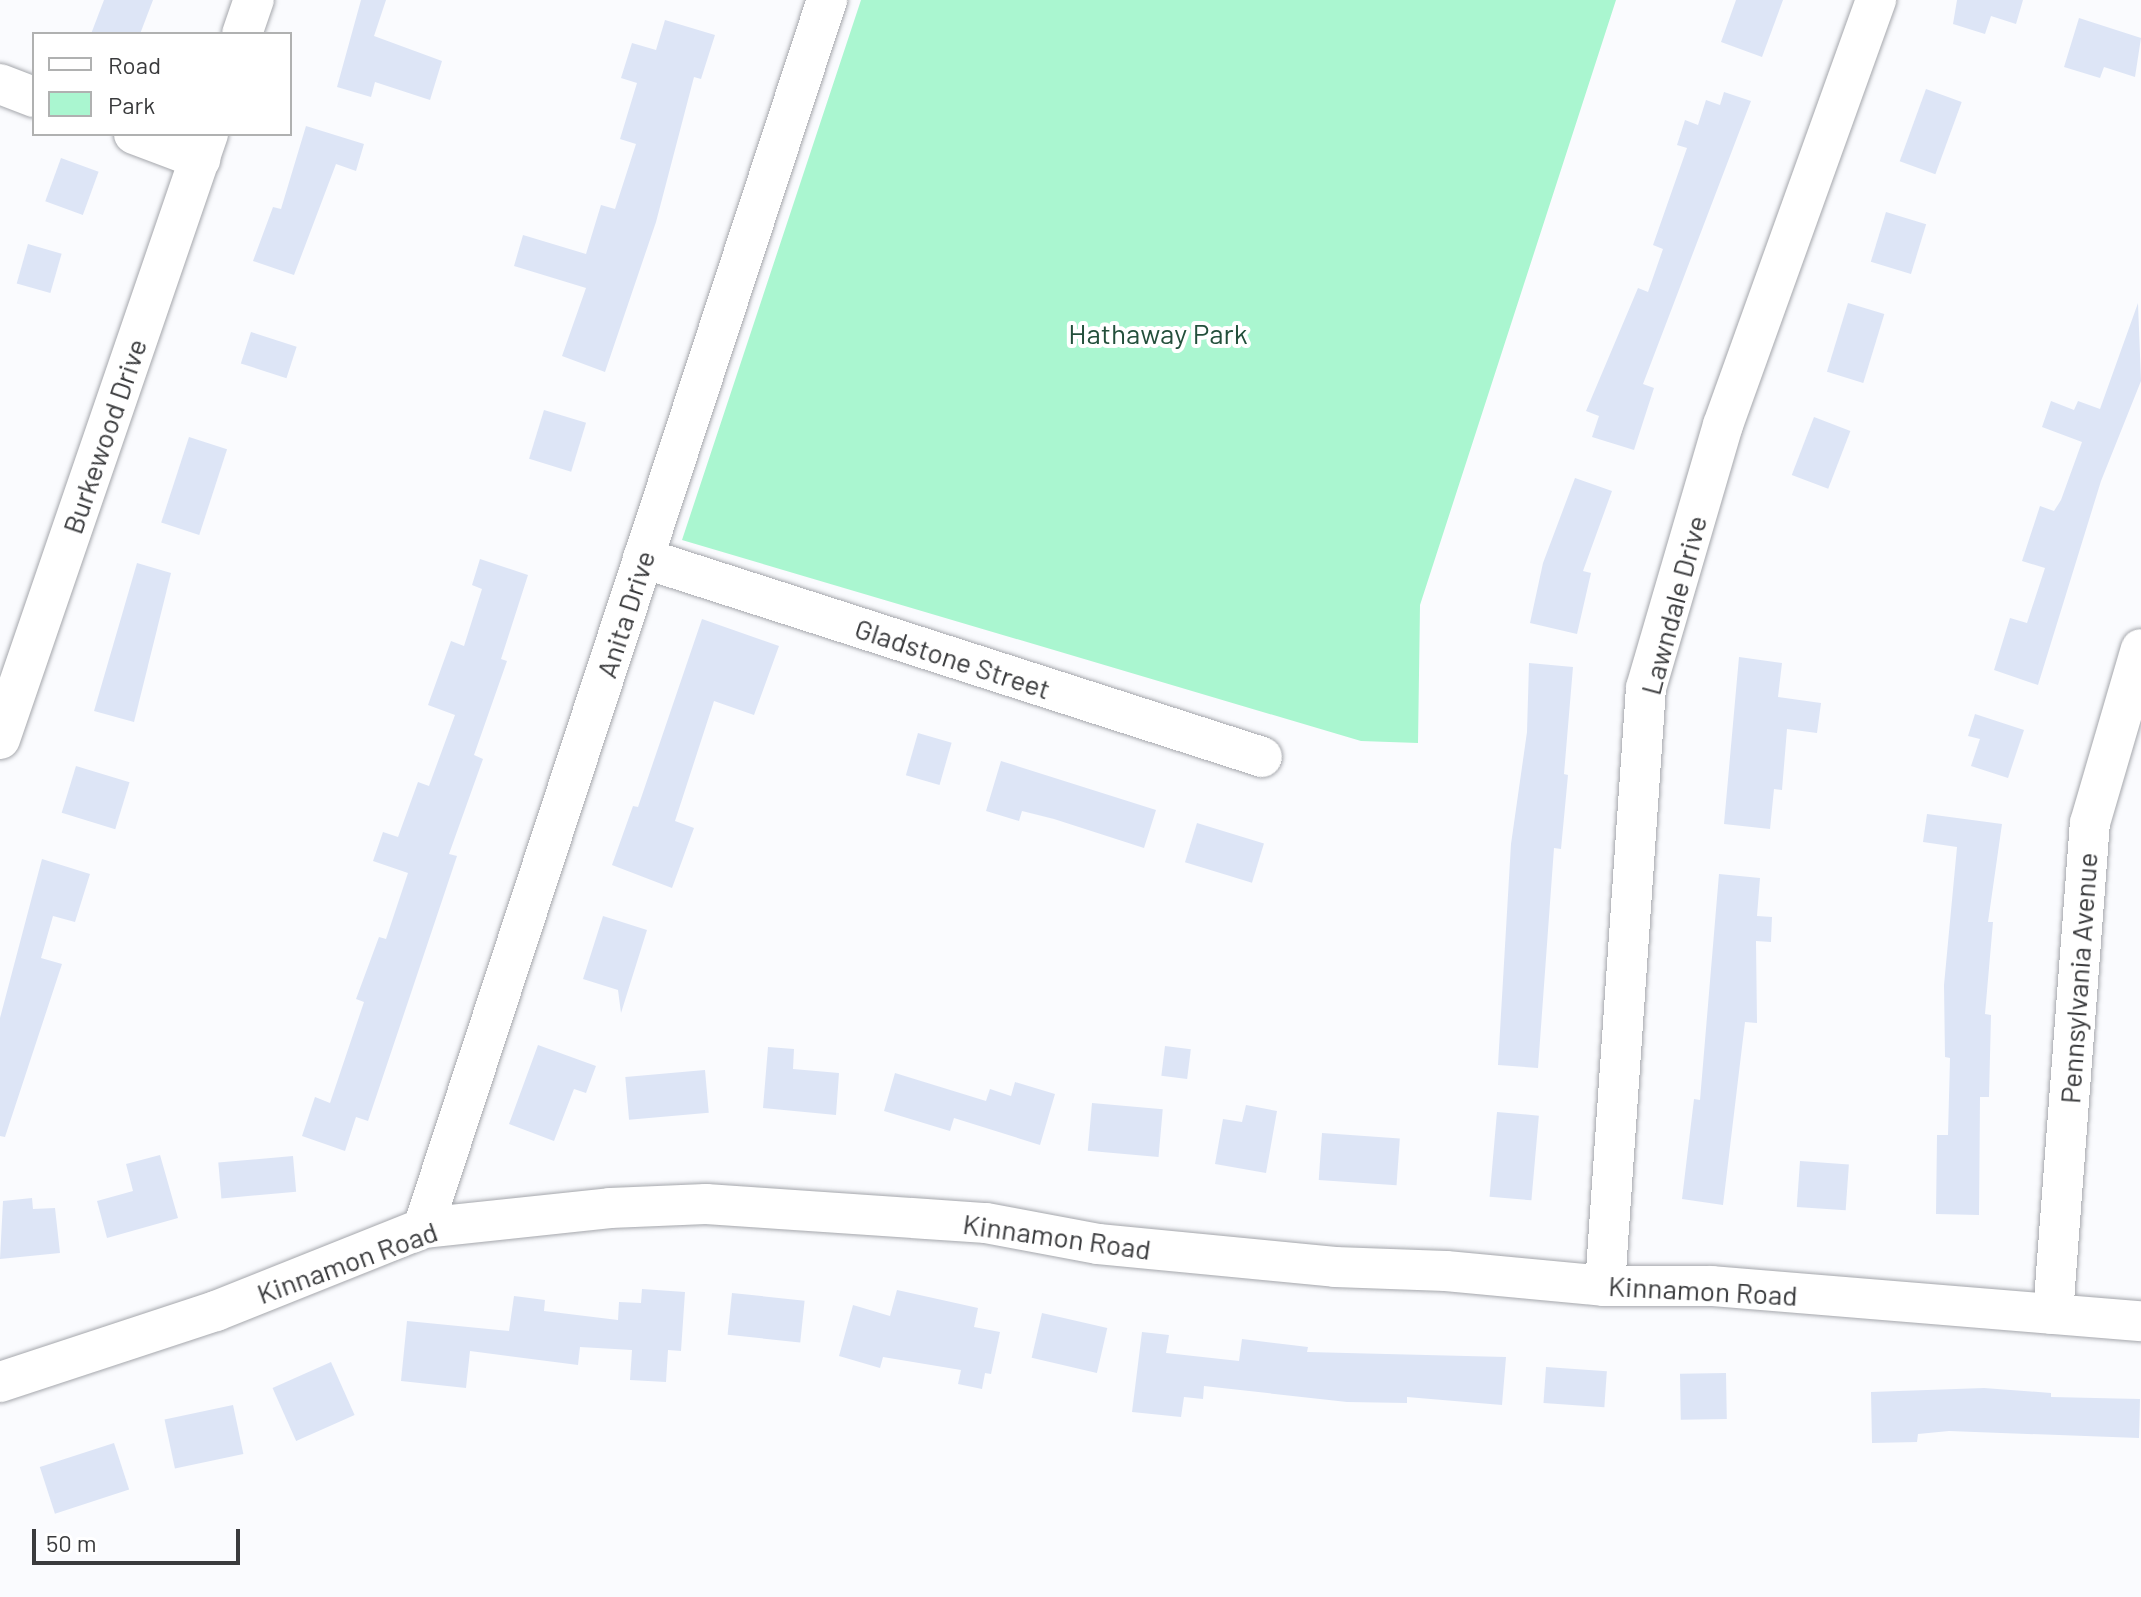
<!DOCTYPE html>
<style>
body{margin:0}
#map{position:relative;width:2141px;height:1597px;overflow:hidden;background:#fafbfe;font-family:Barlow,sans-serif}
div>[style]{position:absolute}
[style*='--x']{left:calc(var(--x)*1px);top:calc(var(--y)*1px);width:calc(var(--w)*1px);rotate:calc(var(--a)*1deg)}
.green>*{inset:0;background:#aaf6d0}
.building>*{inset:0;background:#dde5f6;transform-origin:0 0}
.roads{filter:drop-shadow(0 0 2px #a5a7ac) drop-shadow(0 0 2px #a5a7ac)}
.minor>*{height:40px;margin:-20px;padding:0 20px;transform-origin:20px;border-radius:20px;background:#fff}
span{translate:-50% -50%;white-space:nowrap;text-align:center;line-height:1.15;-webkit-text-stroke:8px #fff;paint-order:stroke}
.park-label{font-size:28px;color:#234f3b}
.street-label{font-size:28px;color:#3a3b3d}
.legend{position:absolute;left:32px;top:32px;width:260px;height:104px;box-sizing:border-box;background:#fff;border:2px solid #b0b1b1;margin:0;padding:10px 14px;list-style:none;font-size:24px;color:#3a3b3d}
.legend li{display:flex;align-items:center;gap:16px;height:40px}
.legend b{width:40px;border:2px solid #b0b1b1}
.scale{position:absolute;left:32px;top:1529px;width:208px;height:36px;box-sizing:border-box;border:4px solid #3a3b3d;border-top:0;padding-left:10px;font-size:24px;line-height:28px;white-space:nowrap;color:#3a3b3d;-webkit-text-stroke:6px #fff;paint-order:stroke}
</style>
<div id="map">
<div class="green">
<i style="clip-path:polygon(861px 0,1616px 0,1420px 605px,1418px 743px,1361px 741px,682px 540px)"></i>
</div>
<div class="building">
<i style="clip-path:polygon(104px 0,153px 0,140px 34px,91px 34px)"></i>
<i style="clip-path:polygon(361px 0,386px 0,374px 36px,442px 61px,430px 100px,375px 82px,371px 97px,337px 87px)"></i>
<i style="clip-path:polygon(1736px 0,1783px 0,1762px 57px,1721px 42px)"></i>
<i style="clip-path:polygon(1957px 0,2023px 0,2016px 24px,1991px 16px,1985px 34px,1953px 24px)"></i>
<i style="clip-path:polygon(2079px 18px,2141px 38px,2135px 77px,2104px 67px,2100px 78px,2064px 67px)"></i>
<i style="clip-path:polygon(665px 20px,715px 35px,701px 79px,694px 77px,656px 222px,605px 372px,562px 356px,586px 288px,514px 266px,523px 235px,586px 254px,601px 205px,615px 209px,636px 144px,620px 139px,637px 83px,621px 78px,632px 43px,656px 50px)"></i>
<i style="left:1926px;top:89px;width:38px;height:77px;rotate:20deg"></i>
<i style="clip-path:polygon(1724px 92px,1751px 101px,1643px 384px,1654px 388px,1634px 450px,1592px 437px,1599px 416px,1586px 411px,1638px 288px,1648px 292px,1663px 249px,1653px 245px,1687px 148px,1677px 145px,1685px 120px,1698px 125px,1706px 100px,1720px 105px)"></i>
<i style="clip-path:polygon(306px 126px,364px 144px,356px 171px,336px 164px,294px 275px,253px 261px,273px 207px,281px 209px)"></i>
<i style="left:61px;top:158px;width:40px;height:46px;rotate:20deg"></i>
<i style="left:1886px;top:212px;width:42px;height:52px;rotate:17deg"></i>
<i style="left:28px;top:244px;width:35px;height:41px;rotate:16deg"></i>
<i style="left:1848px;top:303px;width:38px;height:72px;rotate:17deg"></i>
<i style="clip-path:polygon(2138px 303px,2141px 381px,2101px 481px,2038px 685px,1994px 670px,2010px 618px,2027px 623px,2045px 568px,2022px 561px,2040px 506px,2054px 511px,2061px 500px,2082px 442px,2042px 427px,2051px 401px,2074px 410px,2078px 401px,2100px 409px)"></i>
<i style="left:251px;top:332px;width:48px;height:33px;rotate:18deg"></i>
<i style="left:544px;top:410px;width:44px;height:51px;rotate:17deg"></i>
<i style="left:1814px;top:417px;width:39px;height:62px;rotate:21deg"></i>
<i style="left:189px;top:437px;width:40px;height:90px;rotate:18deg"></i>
<i style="clip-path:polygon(1575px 478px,1612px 491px,1583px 571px,1591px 573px,1577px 634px,1530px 623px,1543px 563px)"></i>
<i style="clip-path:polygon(480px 559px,528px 575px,501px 659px,507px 661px,474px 755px,483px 759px,449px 854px,457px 856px,368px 1121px,356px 1117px,345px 1151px,302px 1136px,315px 1097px,330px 1103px,364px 1002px,356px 999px,379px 937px,386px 939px,408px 873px,373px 861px,383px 832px,398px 837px,418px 782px,429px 786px,455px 715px,428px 705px,451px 641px,464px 646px,482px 589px,472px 585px)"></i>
<i style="clip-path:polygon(137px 563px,171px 573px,134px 722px,94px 711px)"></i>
<i style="clip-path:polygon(702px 619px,779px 646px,754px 715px,714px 701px,675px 821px,694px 828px,672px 888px,612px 865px,633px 806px,638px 807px)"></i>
<i style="clip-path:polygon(1739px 657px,1782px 663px,1778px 697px,1821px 703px,1817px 733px,1787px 729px,1782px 790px,1774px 789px,1770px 829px,1724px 824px)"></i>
<i style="clip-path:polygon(1529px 663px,1573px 667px,1564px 774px,1568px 775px,1561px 849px,1554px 848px,1538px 1068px,1498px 1065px,1511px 844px,1527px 732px)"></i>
<i style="clip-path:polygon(1975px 714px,2024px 730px,2008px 778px,1971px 766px,1980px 739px,1968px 736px)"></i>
<i style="left:918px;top:733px;width:35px;height:44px;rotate:16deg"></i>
<i style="clip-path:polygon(1001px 761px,1156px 810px,1144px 848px,1054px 819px,1022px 811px,1019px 821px,986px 811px)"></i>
<i style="left:76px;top:766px;width:56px;height:49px;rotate:17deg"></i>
<i style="clip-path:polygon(1927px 814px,2002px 824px,1988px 922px,1993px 922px,1985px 1014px,1991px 1015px,1989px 1097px,1980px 1097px,1979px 1215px,1936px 1214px,1937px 1135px,1948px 1135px,1950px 1058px,1945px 1057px,1944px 985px,1957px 847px,1923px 842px)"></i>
<i style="left:1197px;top:823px;width:70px;height:41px;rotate:17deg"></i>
<i style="clip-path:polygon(42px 859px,90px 874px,75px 922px,53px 916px,41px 958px,62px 964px,5px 1137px,0 1136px,0 1018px)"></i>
<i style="clip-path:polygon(1719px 874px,1760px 878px,1757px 916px,1772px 917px,1771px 942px,1756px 941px,1757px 1023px,1745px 1022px,1723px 1205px,1682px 1199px,1694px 1099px,1700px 1100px)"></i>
<i style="clip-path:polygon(603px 916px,647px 930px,621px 1013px,618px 990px,583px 979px)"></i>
<i style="clip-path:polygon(538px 1045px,596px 1066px,586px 1093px,574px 1089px,554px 1141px,509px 1124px)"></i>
<i style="left:1165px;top:1046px;width:26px;height:30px;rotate:7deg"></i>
<i style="clip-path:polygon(768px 1047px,794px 1049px,793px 1069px,839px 1073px,836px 1115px,763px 1108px)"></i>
<i style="left:705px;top:1070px;width:43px;height:80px;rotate:85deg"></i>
<i style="clip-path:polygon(895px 1073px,986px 1101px,990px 1089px,1011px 1096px,1015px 1082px,1055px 1094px,1040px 1145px,954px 1118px,950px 1131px,884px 1111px)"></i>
<i style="left:1092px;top:1103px;width:71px;height:48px;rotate:5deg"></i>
<i style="clip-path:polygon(1246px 1105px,1277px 1111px,1266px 1173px,1215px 1164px,1223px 1119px,1242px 1122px)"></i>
<i style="left:1497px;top:1112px;width:42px;height:85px;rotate:5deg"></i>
<i style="left:1322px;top:1133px;width:78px;height:47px;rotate:4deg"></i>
<i style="clip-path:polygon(160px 1155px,178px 1218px,107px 1238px,97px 1201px,133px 1191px,126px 1164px)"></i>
<i style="left:293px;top:1156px;width:36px;height:75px;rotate:85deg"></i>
<i style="left:1800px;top:1161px;width:49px;height:46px;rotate:4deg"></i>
<i style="clip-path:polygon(32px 1198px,33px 1209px,55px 1208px,60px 1253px,0 1259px,3px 1201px)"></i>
<i style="clip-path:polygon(642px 1289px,685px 1292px,681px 1351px,668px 1350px,666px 1382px,630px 1380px,632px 1350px,580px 1347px,578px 1365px,470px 1351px,466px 1388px,401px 1381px,407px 1321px,509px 1331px,514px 1296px,545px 1300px,544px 1311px,618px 1320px,619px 1302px,641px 1303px)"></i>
<i style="clip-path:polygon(897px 1290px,978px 1308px,974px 1327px,1000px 1332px,991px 1374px,985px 1373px,982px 1389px,958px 1384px,961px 1370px,883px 1357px,880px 1368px,839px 1356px,853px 1305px,890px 1316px)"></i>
<i style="left:732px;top:1293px;width:73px;height:42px;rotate:6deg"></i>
<i style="left:1042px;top:1313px;width:67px;height:46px;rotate:13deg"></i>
<i style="clip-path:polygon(1142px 1332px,1169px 1335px,1166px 1353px,1239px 1361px,1242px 1339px,1308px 1347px,1307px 1352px,1506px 1357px,1502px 1405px,1407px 1397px,1407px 1403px,1347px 1402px,1204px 1386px,1203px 1399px,1184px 1397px,1181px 1417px,1132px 1412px)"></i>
<i style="left:331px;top:1362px;width:58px;height:64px;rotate:66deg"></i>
<i style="left:1546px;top:1367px;width:61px;height:36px;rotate:4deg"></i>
<i style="left:1726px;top:1373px;width:46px;height:46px;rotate:89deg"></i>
<i style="clip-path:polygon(1984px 1388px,2051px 1393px,2051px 1397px,2140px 1399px,2139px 1438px,1949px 1431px,1918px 1434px,1917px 1442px,1872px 1443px,1871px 1392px)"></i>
<i style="left:233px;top:1405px;width:50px;height:70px;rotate:78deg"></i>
<i style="left:114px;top:1443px;width:49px;height:78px;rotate:72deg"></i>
</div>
<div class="roads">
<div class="minor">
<i style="--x:242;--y:34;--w:36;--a:-71"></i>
<i style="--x:0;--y:84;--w:36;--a:21"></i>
<i style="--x:134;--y:134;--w:71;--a:20.7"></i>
<i style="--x:643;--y:558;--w:650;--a:17.82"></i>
<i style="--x:0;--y:739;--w:640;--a:-71.03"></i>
<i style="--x:423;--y:1228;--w:1293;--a:-71.79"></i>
<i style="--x:1605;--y:1286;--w:599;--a:-86.08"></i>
<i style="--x:1646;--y:688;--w:274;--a:-73.7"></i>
<i style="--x:1723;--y:425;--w:452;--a:-70.2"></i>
<i style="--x:2053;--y:1314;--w:492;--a:-85.7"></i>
<i style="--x:2090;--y:823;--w:181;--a:-73.7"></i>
<i style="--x:0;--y:1382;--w:227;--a:-18.2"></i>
<i style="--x:216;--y:1311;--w:223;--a:-21.8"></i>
<i style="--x:423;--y:1228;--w:188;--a:-6.1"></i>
<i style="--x:610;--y:1208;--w:96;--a:-2.4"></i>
<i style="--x:706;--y:1204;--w:281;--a:3.9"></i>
<i style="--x:986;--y:1223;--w:114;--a:10.6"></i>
<i style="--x:1098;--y:1244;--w:238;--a:5.5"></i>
<i style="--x:1335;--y:1267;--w:111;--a:2.1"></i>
<i style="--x:1446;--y:1271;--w:160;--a:5.4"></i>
<i style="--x:1605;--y:1286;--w:107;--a:0"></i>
<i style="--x:1712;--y:1286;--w:430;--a:4.7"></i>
</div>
</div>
<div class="park-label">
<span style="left:1158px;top:333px">Hathaway Park</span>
</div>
<div class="street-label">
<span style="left:104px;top:436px;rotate:-71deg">Burkewood Drive</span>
<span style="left:1673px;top:605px;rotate:-75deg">Lawndale Drive</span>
<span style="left:625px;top:614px;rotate:-72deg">Anita Drive</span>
<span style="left:953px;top:658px;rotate:18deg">Gladstone Street</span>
<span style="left:2078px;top:978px;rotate:-86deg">Pennsylvania Avenue</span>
<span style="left:1057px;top:1236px;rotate:8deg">Kinnamon Road</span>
<span style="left:347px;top:1262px;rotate:-20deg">Kinnamon Road</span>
<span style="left:1703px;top:1290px;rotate:3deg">Kinnamon Road</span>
</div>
<ul class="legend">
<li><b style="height:10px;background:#fff"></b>Road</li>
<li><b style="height:22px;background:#aaf6d0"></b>Park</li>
</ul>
<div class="scale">50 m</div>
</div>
